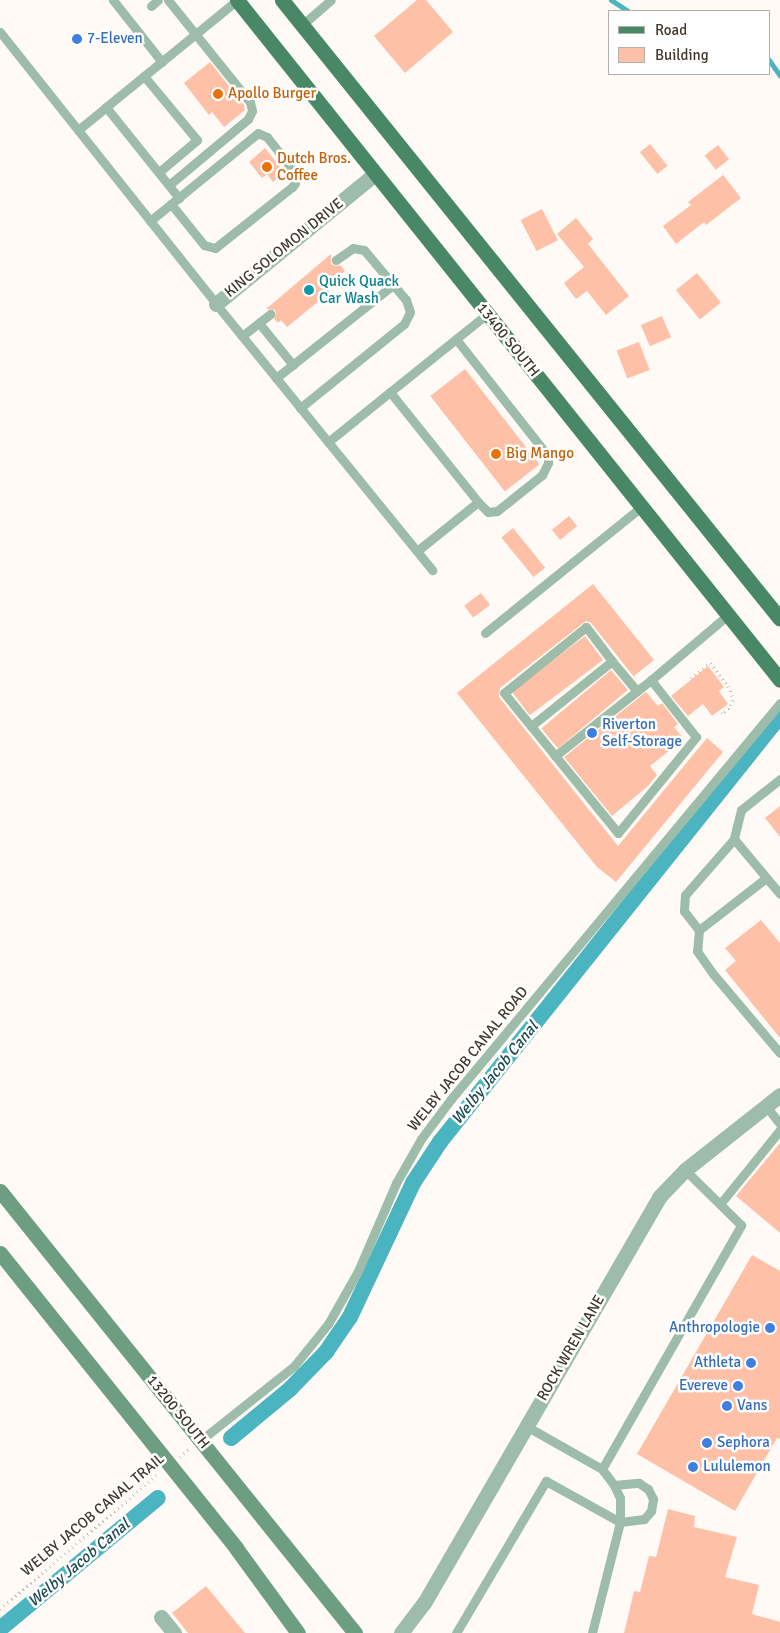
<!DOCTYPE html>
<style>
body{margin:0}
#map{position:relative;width:780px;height:1633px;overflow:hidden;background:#fffaf5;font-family:Signika,sans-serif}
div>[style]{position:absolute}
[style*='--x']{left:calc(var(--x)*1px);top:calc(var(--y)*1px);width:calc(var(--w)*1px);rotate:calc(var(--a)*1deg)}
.stream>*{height:5px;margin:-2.5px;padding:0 2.5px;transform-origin:2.5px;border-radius:2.5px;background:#4ab5c1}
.canal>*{height:16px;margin:-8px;padding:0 8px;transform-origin:8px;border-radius:8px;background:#4ab5c1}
.building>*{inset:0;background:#fec1a8;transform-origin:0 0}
.path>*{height:3px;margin-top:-1.5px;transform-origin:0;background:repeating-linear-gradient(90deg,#c2bcb5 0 1px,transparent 0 5px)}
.lane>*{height:9px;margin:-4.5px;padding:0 4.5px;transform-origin:4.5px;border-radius:4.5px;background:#9dbdaa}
.street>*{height:15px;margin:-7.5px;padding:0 7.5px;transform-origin:7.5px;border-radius:7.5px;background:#9dbdaa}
.secondary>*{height:15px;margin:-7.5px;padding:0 7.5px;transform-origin:7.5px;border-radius:7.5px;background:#6d9e82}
.primary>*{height:15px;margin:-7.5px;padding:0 7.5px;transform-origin:7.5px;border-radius:7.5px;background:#498866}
.dots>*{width:14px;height:14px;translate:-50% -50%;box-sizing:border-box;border:2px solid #fff;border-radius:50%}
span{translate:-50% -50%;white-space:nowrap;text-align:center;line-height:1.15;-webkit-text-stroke:5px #fff;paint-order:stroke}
.shop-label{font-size:15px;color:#366cbe}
.left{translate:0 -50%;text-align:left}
.right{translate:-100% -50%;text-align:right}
.food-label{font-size:15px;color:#c56008}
.street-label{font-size:15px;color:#40382d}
.culture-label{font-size:15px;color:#0d838f}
.water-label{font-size:16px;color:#1d4c51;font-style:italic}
.legend{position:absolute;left:608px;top:10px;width:162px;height:65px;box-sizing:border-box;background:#fff;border:1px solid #b3afab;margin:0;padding:6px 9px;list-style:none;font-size:15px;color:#40382d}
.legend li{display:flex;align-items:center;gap:10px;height:25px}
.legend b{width:25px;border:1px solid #b3afab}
</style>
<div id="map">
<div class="stream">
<i style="--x:611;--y:0;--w:20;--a:33"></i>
<i style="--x:769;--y:60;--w:19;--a:55"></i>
</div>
<div class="canal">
<i style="--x:231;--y:1438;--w:77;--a:-39.7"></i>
<i style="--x:290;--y:1389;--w:52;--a:-45.8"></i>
<i style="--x:326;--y:1352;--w:42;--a:-55.6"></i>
<i style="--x:350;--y:1317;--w:148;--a:-64.8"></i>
<i style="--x:413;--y:1183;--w:49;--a:-56.6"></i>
<i style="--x:440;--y:1142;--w:545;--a:-51.41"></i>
<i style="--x:0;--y:1629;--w:205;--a:-39.7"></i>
</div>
<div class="building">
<i style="clip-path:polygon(417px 0,426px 0,453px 32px,405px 73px,374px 36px)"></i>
<i style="clip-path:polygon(210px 62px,244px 105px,245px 110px,224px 127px,212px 112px,209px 115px,184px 83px)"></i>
<i style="left:650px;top:144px;width:28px;height:13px;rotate:51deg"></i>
<i style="left:718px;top:145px;width:18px;height:17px;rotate:52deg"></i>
<i style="clip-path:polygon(265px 148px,285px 173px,273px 182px,267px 174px,262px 178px,249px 162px)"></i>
<i style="clip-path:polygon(723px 175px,741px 198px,706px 225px,704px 222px,676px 244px,663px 226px,691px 205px,688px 202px)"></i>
<i style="left:542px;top:209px;width:35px;height:24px;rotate:63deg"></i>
<i style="clip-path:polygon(576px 218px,593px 239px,588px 244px,629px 296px,606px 315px,587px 291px,576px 299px,564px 283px,584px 267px,557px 234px)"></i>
<i style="clip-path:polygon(331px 254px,331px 264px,336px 266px,340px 265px,345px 271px,325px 287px,330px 292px,287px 327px,281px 320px,278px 323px,274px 319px,276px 314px,275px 310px,266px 309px)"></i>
<i style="left:697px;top:273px;width:38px;height:27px;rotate:51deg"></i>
<i style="left:662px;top:316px;width:23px;height:23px;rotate:67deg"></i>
<i style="left:639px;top:342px;width:30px;height:24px;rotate:69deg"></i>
<i style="left:465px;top:369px;width:121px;height:44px;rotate:52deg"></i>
<i style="left:569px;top:516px;width:13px;height:22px;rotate:51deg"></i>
<i style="left:513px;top:528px;width:51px;height:15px;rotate:51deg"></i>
<i style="clip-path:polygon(593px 584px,654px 660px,634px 676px,638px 682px,591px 623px,586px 621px,500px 688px,499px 697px,618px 846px,707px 738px,723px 752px,616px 882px,597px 867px,457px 693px)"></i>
<i style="left:481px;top:593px;width:15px;height:21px;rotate:53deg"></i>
<i style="left:585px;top:636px;width:30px;height:92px;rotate:53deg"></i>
<i style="clip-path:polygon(708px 666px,724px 687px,719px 691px,728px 704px,712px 716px,703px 704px,688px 716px,671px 696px)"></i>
<i style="left:611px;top:670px;width:26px;height:91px;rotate:50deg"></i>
<i style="clip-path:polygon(646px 692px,658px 706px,662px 703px,678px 724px,674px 727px,684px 739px,650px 766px,657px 775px,648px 786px,612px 816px,564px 757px)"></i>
<i style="clip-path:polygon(780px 806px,780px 837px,765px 818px)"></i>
<i style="clip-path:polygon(761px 920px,780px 943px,780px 1038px,725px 970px,736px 961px,725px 948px)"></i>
<i style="clip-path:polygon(780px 1143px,780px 1233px,736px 1196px)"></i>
<i style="clip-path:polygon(752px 1255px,780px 1271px,780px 1439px,777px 1438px,735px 1511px,637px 1454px)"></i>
<i style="clip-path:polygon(668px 1509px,695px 1516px,694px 1527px,737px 1537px,725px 1577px,759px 1585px,752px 1614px,780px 1622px,780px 1633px,624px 1633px,634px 1591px,640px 1592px,649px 1556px,656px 1557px)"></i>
<i style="clip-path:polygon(206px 1586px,245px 1633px,188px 1633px,172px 1613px)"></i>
</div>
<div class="path">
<i style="--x:691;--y:678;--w:24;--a:-38"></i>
<i style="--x:710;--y:663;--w:29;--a:52"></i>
<i style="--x:728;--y:686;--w:10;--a:66"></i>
<i style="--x:732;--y:695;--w:5;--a:79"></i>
<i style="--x:733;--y:700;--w:9;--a:117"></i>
<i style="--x:729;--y:708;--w:9;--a:144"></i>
<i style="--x:722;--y:713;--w:3;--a:-135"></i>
<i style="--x:180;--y:1457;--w:13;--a:-42"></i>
<i style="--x:0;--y:1609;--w:209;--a:-40.5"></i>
</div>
<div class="lane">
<i style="--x:113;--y:0;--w:79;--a:51.7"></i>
<i style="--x:168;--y:0;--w:131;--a:51.2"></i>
<i style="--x:250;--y:102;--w:9;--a:77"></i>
<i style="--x:252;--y:111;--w:9;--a:117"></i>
<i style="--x:248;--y:119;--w:103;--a:140.1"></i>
<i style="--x:151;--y:6;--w:9;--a:-41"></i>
<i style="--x:302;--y:25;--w:38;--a:-41"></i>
<i style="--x:0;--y:32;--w:347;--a:51.5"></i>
<i style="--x:216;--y:304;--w:343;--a:50.9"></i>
<i style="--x:144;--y:76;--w:83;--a:50.4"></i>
<i style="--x:197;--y:140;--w:50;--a:139.9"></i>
<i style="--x:106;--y:107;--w:169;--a:-39.2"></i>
<i style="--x:78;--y:130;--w:36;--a:-39"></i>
<i style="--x:106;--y:107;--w:117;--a:51.3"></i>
<i style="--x:150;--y:221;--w:139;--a:-39.2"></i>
<i style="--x:258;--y:133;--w:10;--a:24"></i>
<i style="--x:267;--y:137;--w:47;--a:51.9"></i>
<i style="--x:296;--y:174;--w:9;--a:96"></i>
<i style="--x:295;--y:183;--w:5;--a:127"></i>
<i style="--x:292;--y:187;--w:98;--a:141.6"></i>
<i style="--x:215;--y:248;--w:11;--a:-165"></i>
<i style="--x:204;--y:245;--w:53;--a:-128.8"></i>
<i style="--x:259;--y:323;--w:54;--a:51"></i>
<i style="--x:242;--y:336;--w:36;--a:-38"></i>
<i style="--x:456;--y:339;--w:149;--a:51.8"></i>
<i style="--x:548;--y:456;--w:7;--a:90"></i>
<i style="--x:548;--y:463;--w:13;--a:117"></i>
<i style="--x:542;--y:475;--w:58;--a:141.3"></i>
<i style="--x:497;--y:511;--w:9;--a:174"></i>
<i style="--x:488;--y:512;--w:14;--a:-135"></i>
<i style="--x:276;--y:378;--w:151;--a:-38.5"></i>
<i style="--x:390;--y:392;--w:124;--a:-38.8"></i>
<i style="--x:300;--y:408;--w:134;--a:-38.9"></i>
<i style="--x:404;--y:324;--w:13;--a:-63"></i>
<i style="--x:410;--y:312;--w:13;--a:-108"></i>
<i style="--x:406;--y:300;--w:65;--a:-130"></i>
<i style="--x:364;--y:250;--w:11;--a:-170"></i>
<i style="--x:353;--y:248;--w:21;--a:145"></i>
<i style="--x:328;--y:442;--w:80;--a:-38.9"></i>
<i style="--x:390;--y:392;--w:141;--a:51.3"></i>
<i style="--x:478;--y:502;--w:78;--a:141.2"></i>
<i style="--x:485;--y:633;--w:201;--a:-38.9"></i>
<i style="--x:651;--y:680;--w:101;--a:-40.2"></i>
<i style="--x:531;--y:726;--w:104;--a:-38.7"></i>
<i style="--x:612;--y:661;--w:43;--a:-127.4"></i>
<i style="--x:586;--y:627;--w:105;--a:141.2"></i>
<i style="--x:504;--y:693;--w:43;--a:50.7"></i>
<i style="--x:531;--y:726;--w:138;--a:50.9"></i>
<i style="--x:618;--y:833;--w:124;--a:-50.9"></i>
<i style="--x:696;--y:737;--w:73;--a:-128.3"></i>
<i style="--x:651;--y:680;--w:18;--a:142"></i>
<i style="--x:555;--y:756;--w:105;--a:-38.4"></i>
<i style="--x:637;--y:691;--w:39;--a:-130"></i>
<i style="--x:780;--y:779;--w:50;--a:141.5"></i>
<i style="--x:741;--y:810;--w:30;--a:104"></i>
<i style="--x:734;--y:839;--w:72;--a:50.1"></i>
<i style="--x:734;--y:839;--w:74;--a:131.2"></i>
<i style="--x:685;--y:895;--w:16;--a:94"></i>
<i style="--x:684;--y:911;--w:24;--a:52"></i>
<i style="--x:699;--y:930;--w:85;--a:-37.8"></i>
<i style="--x:699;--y:930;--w:21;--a:95"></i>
<i style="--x:697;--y:951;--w:29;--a:55"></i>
<i style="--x:714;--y:975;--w:102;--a:49.8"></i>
<i style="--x:766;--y:1106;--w:23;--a:52"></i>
<i style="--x:720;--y:1204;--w:95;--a:-51"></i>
<i style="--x:526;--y:1426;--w:87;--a:29.5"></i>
<i style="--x:201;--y:1440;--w:119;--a:-38.5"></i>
<i style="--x:294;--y:1366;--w:54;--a:-51"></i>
<i style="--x:328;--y:1324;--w:61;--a:-60.5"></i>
<i style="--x:358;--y:1271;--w:96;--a:-66.6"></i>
<i style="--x:396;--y:1183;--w:51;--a:-60.4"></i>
<i style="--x:421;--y:1139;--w:50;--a:-53.1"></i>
<i style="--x:451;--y:1099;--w:515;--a:-50.28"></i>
<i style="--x:614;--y:1485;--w:25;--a:-5"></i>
<i style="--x:639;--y:1483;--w:11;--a:34"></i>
<i style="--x:648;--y:1489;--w:11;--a:63"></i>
<i style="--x:653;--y:1499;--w:12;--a:99"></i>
<i style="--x:651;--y:1511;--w:11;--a:131"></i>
<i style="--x:644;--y:1519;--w:24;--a:173"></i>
<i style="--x:620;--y:1522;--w:24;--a:-90"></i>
<i style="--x:620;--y:1498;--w:14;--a:-115"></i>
<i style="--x:614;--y:1485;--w:20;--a:-127"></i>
<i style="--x:602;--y:1469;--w:281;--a:-60.3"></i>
<i style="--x:741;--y:1225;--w:78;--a:-135.5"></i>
<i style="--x:456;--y:1633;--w:177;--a:-59.4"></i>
<i style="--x:546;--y:1481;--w:85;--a:29"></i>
<i style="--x:620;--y:1522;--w:114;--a:104.2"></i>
</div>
<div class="street">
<i style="--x:216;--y:304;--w:205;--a:-39.3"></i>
<i style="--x:161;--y:1617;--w:21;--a:51"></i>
<i style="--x:401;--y:1633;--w:38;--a:-53"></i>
<i style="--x:424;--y:1603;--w:469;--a:-59.9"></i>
<i style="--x:659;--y:1197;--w:37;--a:-46"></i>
<i style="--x:685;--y:1170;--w:121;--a:-38.3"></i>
</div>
<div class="secondary">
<i style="--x:0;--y:1191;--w:567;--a:51.23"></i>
<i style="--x:0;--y:1253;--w:378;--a:51.3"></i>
<i style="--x:236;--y:1548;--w:105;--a:53.9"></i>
</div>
<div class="primary">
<i style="--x:237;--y:0;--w:870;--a:51.39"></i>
<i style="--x:282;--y:0;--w:794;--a:51.18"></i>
</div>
<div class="dots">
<i style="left:77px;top:39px;background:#3f7fe0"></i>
<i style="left:218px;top:94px;background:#e8710a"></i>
<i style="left:267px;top:167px;background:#e8710a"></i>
<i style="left:309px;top:290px;background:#0f9aa8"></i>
<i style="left:496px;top:454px;background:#e8710a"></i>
<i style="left:592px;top:733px;background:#3f7fe0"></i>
<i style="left:770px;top:1328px;background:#3f7fe0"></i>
<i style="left:751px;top:1363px;background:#3f7fe0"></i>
<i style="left:738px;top:1386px;background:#3f7fe0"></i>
<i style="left:727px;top:1406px;background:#3f7fe0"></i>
<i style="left:707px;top:1443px;background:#3f7fe0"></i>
<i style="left:693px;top:1467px;background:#3f7fe0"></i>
</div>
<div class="shop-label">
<span class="left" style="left:87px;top:39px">7-Eleven</span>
<span class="left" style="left:602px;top:733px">Riverton<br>Self-Storage</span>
<span class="right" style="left:760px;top:1328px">Anthropologie</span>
<span class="right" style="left:741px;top:1363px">Athleta</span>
<span class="right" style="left:728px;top:1386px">Evereve</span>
<span class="left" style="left:737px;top:1406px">Vans</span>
<span class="left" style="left:717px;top:1443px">Sephora</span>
<span class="left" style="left:703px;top:1467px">Lululemon</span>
</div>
<div class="food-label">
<span class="left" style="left:228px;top:94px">Apollo Burger</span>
<span class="left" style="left:277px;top:167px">Dutch Bros.<br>Coffee</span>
<span class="left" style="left:506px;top:454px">Big Mango</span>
</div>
<div class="street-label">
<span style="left:284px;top:248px;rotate:-39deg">KING SOLOMON DRIVE</span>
<span style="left:508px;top:340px;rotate:51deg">13400 SOUTH</span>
<span style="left:468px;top:1059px;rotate:-51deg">WELBY JACOB CANAL ROAD</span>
<span style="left:571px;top:1348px;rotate:-60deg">ROCK WREN LANE</span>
<span style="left:178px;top:1412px;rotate:51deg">13200 SOUTH</span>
<span style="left:93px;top:1515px;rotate:-40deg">WELBY JACOB CANAL TRAIL</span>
</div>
<div class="culture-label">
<span class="left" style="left:319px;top:290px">Quick Quack<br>Car Wash</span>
</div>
<div class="water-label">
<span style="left:495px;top:1073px;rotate:-51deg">Welby Jacob Canal</span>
<span style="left:79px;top:1563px;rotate:-40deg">Welby Jacob Canal</span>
</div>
<ul class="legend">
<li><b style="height:6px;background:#498866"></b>Road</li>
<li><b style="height:14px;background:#fec1a8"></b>Building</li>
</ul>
</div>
